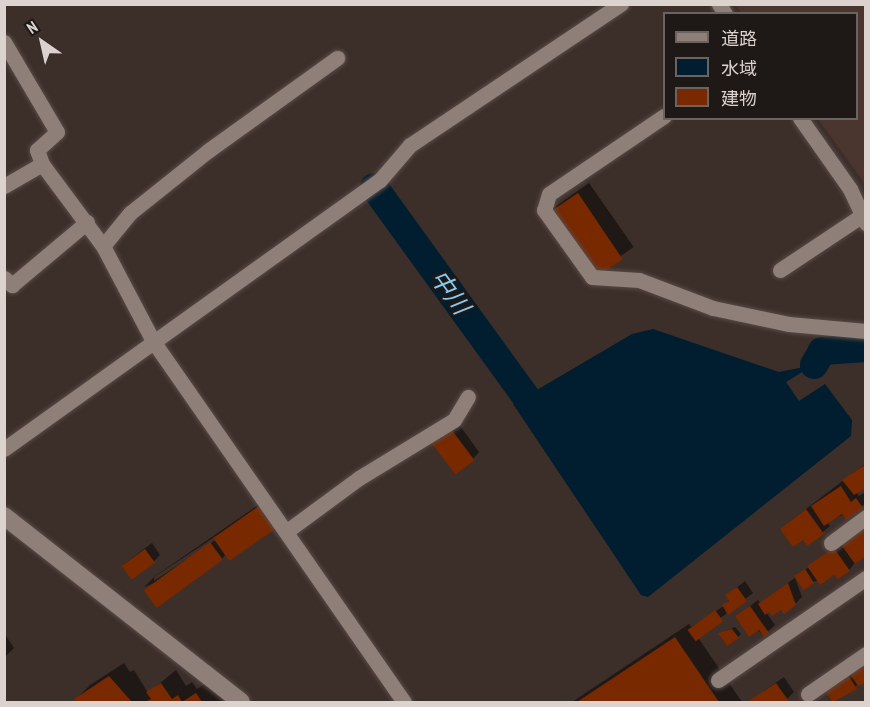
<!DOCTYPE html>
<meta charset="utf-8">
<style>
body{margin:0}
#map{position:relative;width:870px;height:707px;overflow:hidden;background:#3c2e29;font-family:"PT Sans Narrow","Noto Sans JP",sans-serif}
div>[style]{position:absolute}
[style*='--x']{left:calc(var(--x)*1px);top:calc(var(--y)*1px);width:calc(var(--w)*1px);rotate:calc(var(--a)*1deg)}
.built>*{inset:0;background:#4a362f}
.water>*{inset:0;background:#001e2f}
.shadow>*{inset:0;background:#0007;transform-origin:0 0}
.river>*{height:28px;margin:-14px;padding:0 14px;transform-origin:14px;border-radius:14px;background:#001e2f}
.building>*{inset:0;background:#782900;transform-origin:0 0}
.roads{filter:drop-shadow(0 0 2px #574b47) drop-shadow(0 0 2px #574b47)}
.minor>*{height:15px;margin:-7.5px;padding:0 7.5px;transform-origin:7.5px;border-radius:7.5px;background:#8f7f79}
.tertiary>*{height:18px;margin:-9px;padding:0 9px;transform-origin:9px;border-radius:9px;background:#8f7f79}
span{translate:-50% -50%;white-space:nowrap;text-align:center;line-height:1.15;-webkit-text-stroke:5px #1e1816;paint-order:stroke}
.water-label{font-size:24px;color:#87caf3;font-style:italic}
.frame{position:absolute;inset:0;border:6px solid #dcd3cf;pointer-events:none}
.legend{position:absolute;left:663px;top:12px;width:195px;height:108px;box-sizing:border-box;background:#1e1816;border:2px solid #6a6360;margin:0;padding:8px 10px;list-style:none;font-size:18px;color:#dcd3cf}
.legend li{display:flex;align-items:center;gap:12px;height:30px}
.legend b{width:30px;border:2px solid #6a6360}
.north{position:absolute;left:12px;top:12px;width:60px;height:60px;-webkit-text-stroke:4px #1e1816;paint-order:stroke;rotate:326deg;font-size:16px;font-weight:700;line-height:24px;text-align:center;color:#dcd3cf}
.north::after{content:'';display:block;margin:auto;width:21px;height:27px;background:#dcd3cf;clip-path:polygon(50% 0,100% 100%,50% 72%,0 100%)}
</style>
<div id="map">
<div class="built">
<i style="clip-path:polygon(735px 5px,865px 5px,865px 184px,818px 119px,856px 118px,856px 14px,742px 13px)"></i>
</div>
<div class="water">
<i style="clip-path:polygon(653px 329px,779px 372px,814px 365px,786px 382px,799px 401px,825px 384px,852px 420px,851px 436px,648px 597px,641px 595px,513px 404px,632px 334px)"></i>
</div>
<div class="shadow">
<i style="left:589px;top:183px;width:78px;height:44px;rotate:55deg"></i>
<i style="clip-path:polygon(458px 423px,479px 452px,473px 459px,434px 443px)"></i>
<i style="clip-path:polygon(866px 463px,866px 486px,856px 492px,859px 496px,864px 493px,866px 504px,827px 522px,830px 526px,808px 544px,789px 522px)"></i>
<i style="clip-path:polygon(evenodd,270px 497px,222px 559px,144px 587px,155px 576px,270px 497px,216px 536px,217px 539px,154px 581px,154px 577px,216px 536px)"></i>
<i style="clip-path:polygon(841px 542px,855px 563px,849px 570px,813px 582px,795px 578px,802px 597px,795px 604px,766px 612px,775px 625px,764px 635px,737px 616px,758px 600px,761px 604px)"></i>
<i style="clip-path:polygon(152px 543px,160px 555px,154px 561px,123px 565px)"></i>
<i style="clip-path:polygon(745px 581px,753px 593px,697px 636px,742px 702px,572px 702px,689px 624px,691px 627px,724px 606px,730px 599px,727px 595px)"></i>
<i style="clip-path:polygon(735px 627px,741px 634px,738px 637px,720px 634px)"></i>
<i style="clip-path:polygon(4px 633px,14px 648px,4px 658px)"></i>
<i style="clip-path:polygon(124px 663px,130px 672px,134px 670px,148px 693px,176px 670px,186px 686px,192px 682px,197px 689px,211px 680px,223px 699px,220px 702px,78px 702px,76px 699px,90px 685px)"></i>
<i style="clip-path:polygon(854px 667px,862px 682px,833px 701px,826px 690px)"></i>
<i style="clip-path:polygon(784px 677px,794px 692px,787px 699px,748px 702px)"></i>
</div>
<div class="river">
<i style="--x:374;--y:187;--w:259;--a:54.1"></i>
<i style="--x:814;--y:365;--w:16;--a:-60"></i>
<i style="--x:822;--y:351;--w:44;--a:-3.9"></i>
</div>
<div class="building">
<i style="left:578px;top:193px;width:80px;height:30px;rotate:56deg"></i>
<i style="left:451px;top:429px;width:39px;height:24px;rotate:53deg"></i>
<i style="clip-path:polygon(866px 464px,866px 488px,854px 495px,842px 480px)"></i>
<i style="clip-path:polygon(841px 486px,851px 502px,856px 498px,863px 508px,846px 520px,842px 514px,824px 526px,811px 506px)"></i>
<i style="left:259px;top:506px;width:28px;height:56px;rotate:55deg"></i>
<i style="clip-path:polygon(806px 509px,824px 534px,807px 546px,803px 540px,793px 547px,780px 529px)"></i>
<i style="clip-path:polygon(866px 525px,866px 556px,855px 564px,840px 543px)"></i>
<i style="left:210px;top:542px;width:22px;height:82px;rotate:54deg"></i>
<i style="clip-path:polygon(834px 548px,850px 571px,838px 579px,834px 575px,820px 585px,807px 566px)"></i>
<i style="left:145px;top:549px;width:17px;height:29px;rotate:54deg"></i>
<i style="left:805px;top:569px;width:17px;height:13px;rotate:57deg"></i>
<i style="clip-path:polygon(788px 583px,796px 605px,784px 614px,781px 610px,772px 616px,769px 612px,765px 615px,758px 604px)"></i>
<i style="clip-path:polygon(737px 587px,747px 601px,728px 615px,722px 605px,729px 601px,725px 595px)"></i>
<i style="clip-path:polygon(750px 606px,769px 633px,764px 637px,759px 630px,749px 637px,735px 616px)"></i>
<i style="left:715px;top:610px;width:14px;height:34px;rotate:54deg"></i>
<i style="clip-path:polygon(732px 629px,739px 638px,727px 646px,718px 633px)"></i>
<i style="clip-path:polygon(675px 637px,719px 702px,577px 702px)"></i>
<i style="clip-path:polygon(866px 662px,866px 682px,858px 686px,849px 673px)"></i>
<i style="clip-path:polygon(847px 673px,857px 689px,833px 702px,824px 690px)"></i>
<i style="clip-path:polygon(109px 676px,132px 702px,76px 702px,74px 699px)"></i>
<i style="clip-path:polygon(161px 683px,172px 699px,178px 695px,182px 702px,196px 693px,202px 702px,145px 702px,151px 699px,146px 692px)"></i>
<i style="clip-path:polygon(776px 683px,788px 700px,785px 702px,747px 702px)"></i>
</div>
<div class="roads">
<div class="minor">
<i style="--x:719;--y:4;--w:12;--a:59"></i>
<i style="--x:4;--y:42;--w:104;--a:59.5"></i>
<i style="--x:57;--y:132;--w:27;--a:138"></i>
<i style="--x:37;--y:150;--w:15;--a:70"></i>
<i style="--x:42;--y:164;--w:102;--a:53.4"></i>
<i style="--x:103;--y:246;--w:107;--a:62.2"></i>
<i style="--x:153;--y:341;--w:440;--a:55.2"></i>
<i style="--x:664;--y:116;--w:139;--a:145.9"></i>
<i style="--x:549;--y:194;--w:17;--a:107"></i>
<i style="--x:544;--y:210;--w:82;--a:54.4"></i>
<i style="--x:592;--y:277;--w:47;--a:3.7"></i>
<i style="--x:639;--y:280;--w:79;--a:20.7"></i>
<i style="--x:713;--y:308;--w:78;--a:11.9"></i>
<i style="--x:789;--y:324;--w:77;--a:5.2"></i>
<i style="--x:800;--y:118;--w:87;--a:54.8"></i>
<i style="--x:850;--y:189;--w:38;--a:65"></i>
<i style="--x:4;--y:186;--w:44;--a:-30.1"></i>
<i style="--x:103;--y:246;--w:43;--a:-50.7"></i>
<i style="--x:130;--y:213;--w:101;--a:-38.6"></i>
<i style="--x:209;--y:150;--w:158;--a:-35.7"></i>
<i style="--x:780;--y:270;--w:97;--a:-33.7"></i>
<i style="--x:4;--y:278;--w:11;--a:41"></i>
<i style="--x:12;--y:285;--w:98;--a:-40"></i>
<i style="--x:4;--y:449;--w:462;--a:-35.6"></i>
<i style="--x:380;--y:180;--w:46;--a:-49.4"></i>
<i style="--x:410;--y:145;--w:254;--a:-33.8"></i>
<i style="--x:287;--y:531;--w:89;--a:-36.4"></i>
<i style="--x:359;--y:478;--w:111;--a:-31.4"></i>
<i style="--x:454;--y:420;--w:27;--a:-59"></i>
<i style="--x:831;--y:543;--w:44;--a:-36.6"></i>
<i style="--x:718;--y:680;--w:180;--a:-34.6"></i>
<i style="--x:808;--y:694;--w:70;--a:-34.6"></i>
</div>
<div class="tertiary">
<i style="--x:4;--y:516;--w:301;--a:38.1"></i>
</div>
</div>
<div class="water-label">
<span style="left:450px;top:292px;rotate:54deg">中川</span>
</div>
<div class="frame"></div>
<ul class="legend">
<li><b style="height:8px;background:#8f7f79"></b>道路</li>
<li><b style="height:16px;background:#001e2f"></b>水域</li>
<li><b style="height:16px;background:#782900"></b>建物</li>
</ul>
<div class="north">N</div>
</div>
